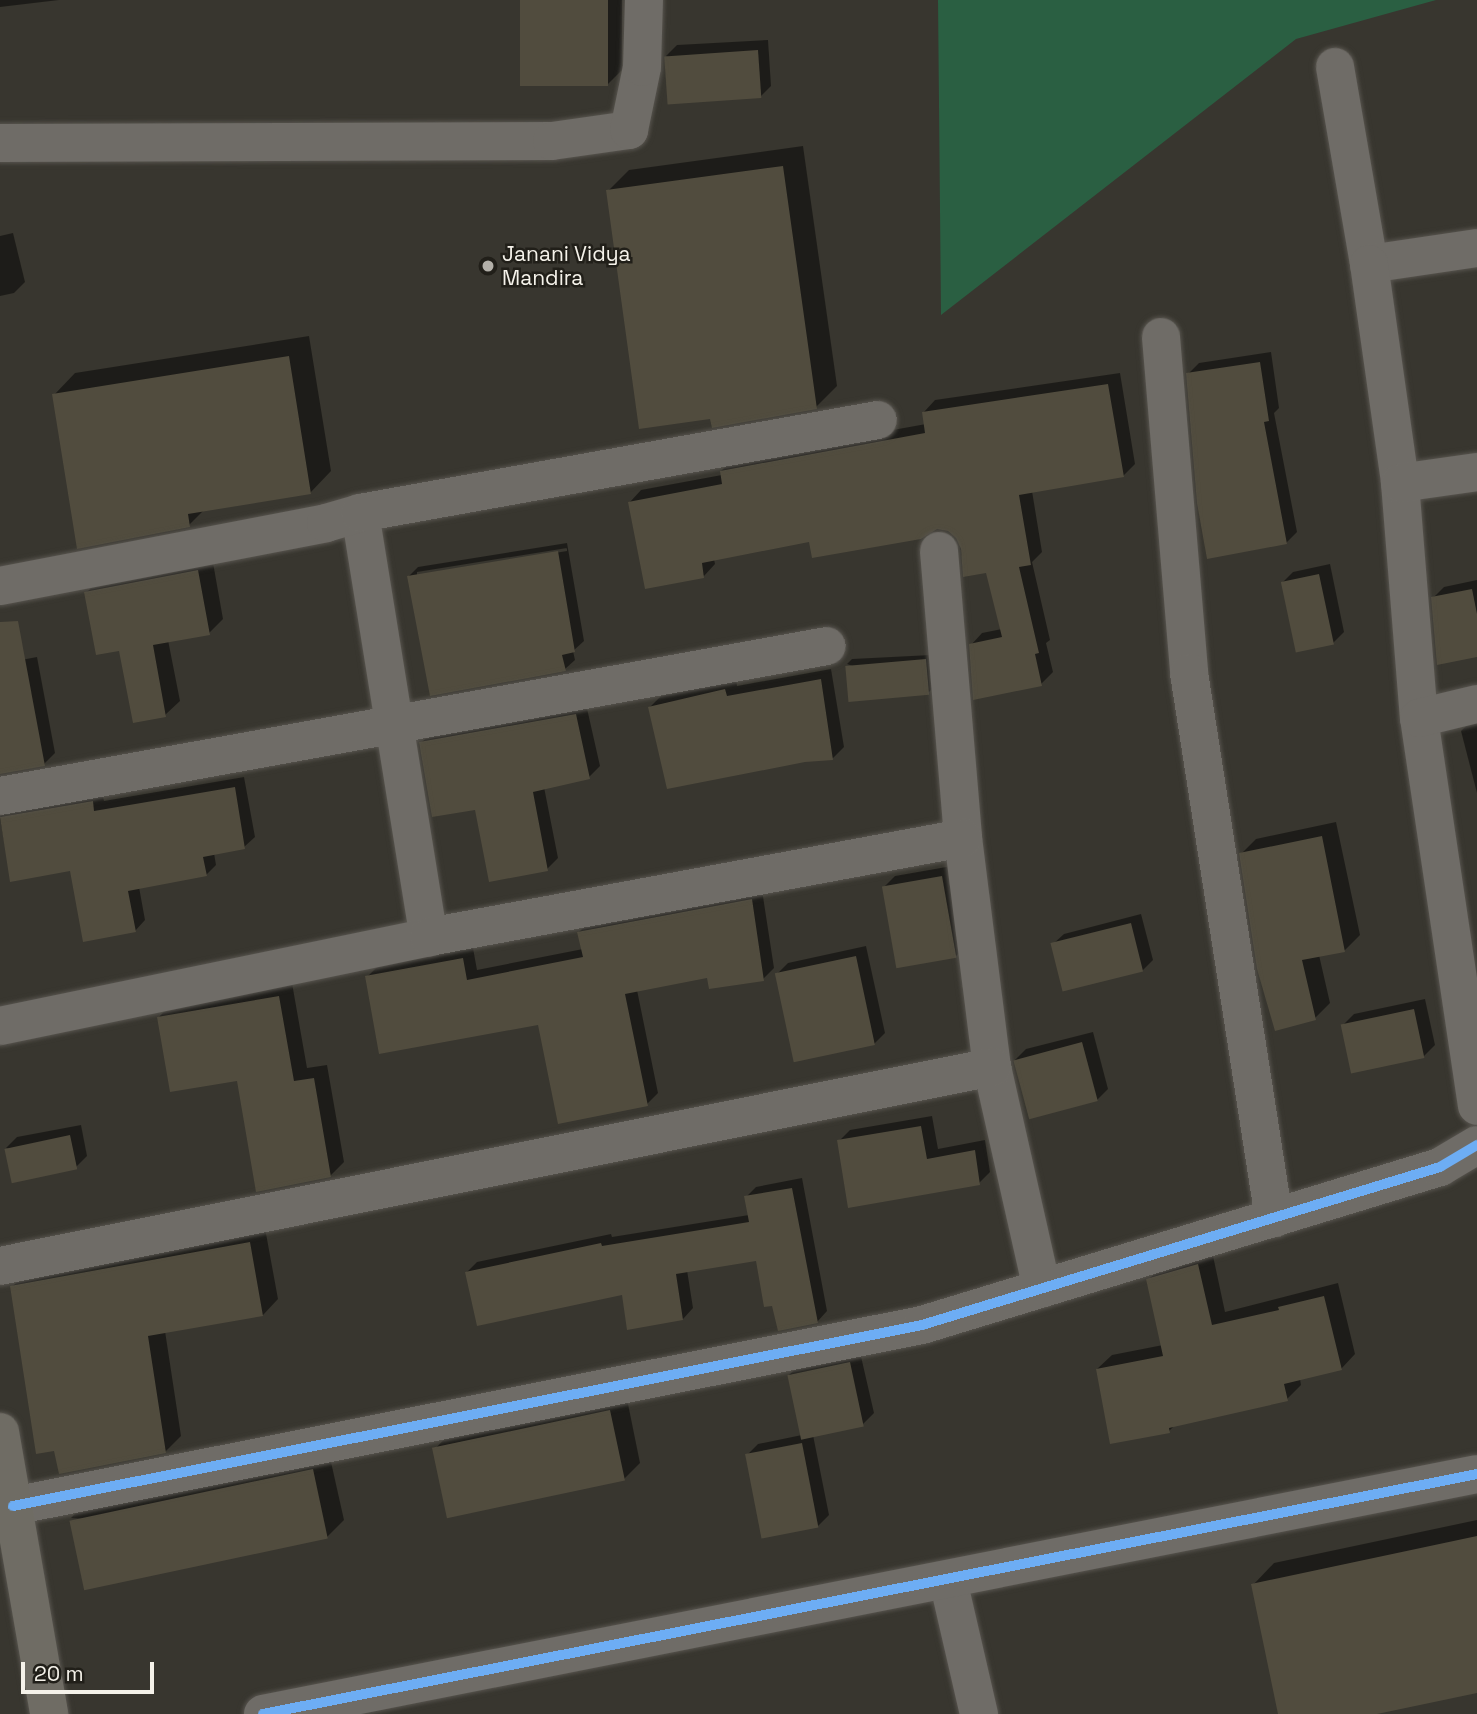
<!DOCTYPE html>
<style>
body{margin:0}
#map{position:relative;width:1477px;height:1714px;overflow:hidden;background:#38362f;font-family:"Space Grotesk",sans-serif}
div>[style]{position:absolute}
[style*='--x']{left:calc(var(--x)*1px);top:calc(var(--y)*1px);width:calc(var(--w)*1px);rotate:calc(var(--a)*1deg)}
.green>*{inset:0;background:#2a5f42}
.shadow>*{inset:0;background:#0007}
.building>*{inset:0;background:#514c3e;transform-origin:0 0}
.roads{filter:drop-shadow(0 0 2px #57544e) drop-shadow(0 0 2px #57544e)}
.minor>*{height:38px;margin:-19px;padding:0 19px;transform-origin:19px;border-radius:19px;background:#6f6c67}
.tertiary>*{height:38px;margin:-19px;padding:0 19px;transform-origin:19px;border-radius:19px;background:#6f6c67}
.secondary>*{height:38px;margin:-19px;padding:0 19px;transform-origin:19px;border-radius:19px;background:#6f6c64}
.cycleway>*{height:10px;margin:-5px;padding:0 5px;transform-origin:5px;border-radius:5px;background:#6dadf4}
.dots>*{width:19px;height:19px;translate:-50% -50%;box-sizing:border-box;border:4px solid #211f19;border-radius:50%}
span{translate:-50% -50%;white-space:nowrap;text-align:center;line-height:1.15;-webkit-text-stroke:5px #211f19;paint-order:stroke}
.poi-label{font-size:21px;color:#f5f2ea}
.left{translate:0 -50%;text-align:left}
.scale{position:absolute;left:21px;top:1662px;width:133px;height:32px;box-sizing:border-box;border:4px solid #f5f2ea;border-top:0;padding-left:9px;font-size:21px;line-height:24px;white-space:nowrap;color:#f5f2ea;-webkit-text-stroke:5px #211f19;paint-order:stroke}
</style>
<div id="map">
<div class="green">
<i style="clip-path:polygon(938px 0,1436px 0,1296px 39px,941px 315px)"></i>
</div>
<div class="shadow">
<i style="clip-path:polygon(0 0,59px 0,0 7px)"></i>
<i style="clip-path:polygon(522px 0,622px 0,622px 70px,607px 85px)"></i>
<i style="clip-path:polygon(768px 40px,771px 86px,760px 97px,666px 56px,677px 45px)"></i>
<i style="clip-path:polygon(803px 146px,837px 386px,816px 407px,711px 417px,608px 191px,629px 170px)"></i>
<i style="clip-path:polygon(13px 233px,25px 282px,14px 293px,0 296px,0 236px)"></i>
<i style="clip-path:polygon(309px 336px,331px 471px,310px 493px,205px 509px,189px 525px,54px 395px,75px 373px)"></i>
<i style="clip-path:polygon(1271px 352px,1279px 408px,1274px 413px,1297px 532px,1286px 543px,1188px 374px,1199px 363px)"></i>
<i style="clip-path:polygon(1120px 373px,1135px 464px,1123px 476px,1032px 491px,1042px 552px,1032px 562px,1050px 640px,1046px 643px,1053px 672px,1041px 684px,971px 645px,982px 633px,1002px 629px,987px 571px,965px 575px,959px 538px,950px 530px,938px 527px,810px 540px,714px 559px,715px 564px,704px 576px,630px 502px,641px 490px,722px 475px,721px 471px,733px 459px,926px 424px,924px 412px,935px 400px)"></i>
<i style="clip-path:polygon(evenodd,567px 543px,584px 641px,573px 651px,575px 660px,565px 669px,409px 576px,418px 567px,567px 543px,567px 548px,567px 551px,417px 576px,417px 572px,567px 548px)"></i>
<i style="clip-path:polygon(212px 557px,223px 619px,209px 633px,168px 640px,180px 701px,165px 715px,86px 593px,101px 578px)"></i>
<i style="clip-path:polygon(1330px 564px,1344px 632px,1333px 643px,1282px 583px,1293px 572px)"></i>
<i style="clip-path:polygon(1477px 580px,1477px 655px,1433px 598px,1444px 587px)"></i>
<i style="clip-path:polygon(931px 655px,933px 688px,928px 693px,847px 664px,852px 659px)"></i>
<i style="clip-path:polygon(37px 657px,55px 753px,44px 764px,0 773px,0 664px)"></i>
<i style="clip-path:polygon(831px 669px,844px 747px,833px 758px,650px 707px,661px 696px,736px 679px,737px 686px)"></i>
<i style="clip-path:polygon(586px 704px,600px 766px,589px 777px,544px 787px,558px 858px,547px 869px,477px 808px,421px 743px,432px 732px)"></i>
<i style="clip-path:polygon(1477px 715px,1477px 793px,1461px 731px)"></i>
<i style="clip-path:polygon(244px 777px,255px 837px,244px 847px,214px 853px,216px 865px,206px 875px,139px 887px,145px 920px,135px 931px,72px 869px,11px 880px,0 817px,10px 807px,102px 792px,104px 801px)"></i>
<i style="clip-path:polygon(1336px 822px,1360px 935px,1345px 950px,1319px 955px,1330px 1003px,1315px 1018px,1241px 854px,1256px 839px)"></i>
<i style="clip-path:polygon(952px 866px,966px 946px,955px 957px,884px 887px,895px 876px)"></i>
<i style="clip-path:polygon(762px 890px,774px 968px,763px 979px,708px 976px,637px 990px,658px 1093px,647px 1104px,539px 1023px,367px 977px,378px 966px,473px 948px,477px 970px,583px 949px,579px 932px,590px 921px)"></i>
<i style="clip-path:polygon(1141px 914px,1153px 960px,1142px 971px,1053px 944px,1064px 934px)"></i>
<i style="clip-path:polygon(866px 946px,885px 1033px,874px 1044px,777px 974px,788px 963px)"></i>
<i style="clip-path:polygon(292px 983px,307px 1068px,327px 1065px,344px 1162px,330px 1176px,239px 1079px,159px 1017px,172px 1003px)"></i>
<i style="clip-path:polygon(1425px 999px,1435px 1045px,1424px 1056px,1353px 1071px,1343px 1025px,1354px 1014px)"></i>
<i style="clip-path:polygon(1093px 1032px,1108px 1089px,1097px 1100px,1015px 1060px,1026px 1049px)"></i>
<i style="clip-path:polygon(932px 1116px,938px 1149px,985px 1140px,990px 1172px,979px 1183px,839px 1141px,850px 1130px)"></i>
<i style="clip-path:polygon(81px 1125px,87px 1156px,76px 1167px,6px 1148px,17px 1137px)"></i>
<i style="clip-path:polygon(802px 1178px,827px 1311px,817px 1322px,774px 1304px,757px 1259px,687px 1270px,693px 1308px,683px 1319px,623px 1293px,467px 1272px,477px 1262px,611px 1234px,612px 1237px,749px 1215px,746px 1197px,756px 1187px)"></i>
<i style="clip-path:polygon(265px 1228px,278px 1299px,263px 1315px,165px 1331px,181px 1436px,165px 1452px,12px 1287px,28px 1271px)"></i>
<i style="clip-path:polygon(1212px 1251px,1225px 1312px,1338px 1283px,1355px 1354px,1341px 1369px,1300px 1379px,1301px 1385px,1287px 1399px,1176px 1424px,1169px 1431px,1097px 1369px,1112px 1355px,1163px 1345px,1148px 1280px,1162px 1266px)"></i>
<i style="clip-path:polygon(860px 1352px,874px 1413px,863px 1424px,813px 1435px,829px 1515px,818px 1526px,747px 1455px,758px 1444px,802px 1435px,789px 1375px,800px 1364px)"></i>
<i style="clip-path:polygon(626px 1394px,640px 1463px,624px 1479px,434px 1450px,450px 1433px)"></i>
<i style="clip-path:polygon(329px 1453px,344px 1520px,327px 1537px,71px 1518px,87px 1501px)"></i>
<i style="clip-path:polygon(1477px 1520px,1477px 1691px,1368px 1714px,1280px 1714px,1253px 1585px,1274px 1563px)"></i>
</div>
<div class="building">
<i style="left:520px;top:0;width:88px;height:86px"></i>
<i style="left:758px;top:50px;width:48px;height:94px;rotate:86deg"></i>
<i style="clip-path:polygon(783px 166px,817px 409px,712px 428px,710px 419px,639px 429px,606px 190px)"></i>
<i style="clip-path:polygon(289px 356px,311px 494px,188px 514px,190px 527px,77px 549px,52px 394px)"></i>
<i style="clip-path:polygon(1260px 362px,1269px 421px,1264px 422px,1287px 544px,1207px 559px,1197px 503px,1186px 373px)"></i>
<i style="clip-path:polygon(1108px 384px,1124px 477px,1019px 495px,1031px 565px,1019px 567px,1039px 653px,1035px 654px,1042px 686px,973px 700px,969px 644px,1002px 637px,986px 573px,963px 577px,961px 549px,956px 538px,948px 531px,937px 529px,921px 539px,812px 558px,809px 542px,702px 563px,704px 578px,645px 589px,628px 502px,722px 484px,720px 471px,925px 433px,922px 412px)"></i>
<i style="clip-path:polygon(558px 551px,575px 652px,562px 655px,566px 671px,430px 696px,407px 576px)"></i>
<i style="clip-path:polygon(198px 570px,210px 635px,153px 645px,166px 717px,133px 723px,119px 651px,96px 655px,84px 592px)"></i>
<i style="left:1319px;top:574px;width:72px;height:39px;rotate:78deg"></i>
<i style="clip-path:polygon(1472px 589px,1477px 614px,1477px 657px,1437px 665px,1431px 597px)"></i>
<i style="clip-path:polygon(18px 621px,45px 766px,0 774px,0 622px)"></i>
<i style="left:926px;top:659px;width:36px;height:81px;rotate:85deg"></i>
<i style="clip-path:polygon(821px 679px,833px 760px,805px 762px,667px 789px,648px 707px,725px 689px,727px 696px)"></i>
<i style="clip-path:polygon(576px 714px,590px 779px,533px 792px,548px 871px,489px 882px,475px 810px,432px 817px,419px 742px)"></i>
<i style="clip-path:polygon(235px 787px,245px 849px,203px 857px,207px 876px,128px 891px,136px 932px,83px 942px,70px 871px,10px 882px,0 817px,93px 801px,94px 811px)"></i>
<i style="clip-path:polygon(1322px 836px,1345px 952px,1302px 960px,1316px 1020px,1275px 1031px,1257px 969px,1239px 853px)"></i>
<i style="left:942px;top:876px;width:83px;height:61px;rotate:80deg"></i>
<i style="clip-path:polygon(752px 899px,764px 981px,709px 989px,707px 978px,625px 994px,648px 1106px,558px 1124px,538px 1025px,379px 1054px,365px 976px,463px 958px,467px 980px,583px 957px,577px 932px)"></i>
<i style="left:1131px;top:923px;width:50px;height:83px;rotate:76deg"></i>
<i style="left:856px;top:956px;width:91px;height:83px;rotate:78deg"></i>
<i style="clip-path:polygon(279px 996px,294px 1081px,314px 1078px,331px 1177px,256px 1192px,237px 1081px,170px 1092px,157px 1017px)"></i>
<i style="left:1414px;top:1009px;width:50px;height:75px;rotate:78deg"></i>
<i style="left:1082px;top:1042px;width:61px;height:71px;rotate:75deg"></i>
<i style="clip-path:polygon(921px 1126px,927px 1159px,975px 1150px,980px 1185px,848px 1208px,837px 1140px)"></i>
<i style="left:70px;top:1135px;width:35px;height:67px;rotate:78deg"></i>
<i style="clip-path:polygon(792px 1188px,818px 1323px,778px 1331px,772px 1306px,764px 1307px,756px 1261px,676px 1274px,683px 1320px,627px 1330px,622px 1295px,477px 1326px,465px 1272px,601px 1243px,602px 1246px,749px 1222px,744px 1196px)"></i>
<i style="clip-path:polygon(250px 1242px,263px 1316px,148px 1336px,166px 1453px,59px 1474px,54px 1451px,36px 1454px,10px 1286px)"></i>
<i style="clip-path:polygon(1198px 1264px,1212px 1325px,1279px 1310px,1278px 1307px,1324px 1296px,1342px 1370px,1284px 1384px,1288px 1401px,1169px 1428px,1170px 1433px,1110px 1444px,1096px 1369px,1163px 1356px,1146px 1279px)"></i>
<i style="left:850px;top:1362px;width:66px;height:64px;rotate:78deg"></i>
<i style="left:610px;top:1410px;width:72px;height:182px;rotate:78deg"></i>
<i style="left:802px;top:1443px;width:86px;height:58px;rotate:79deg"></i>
<i style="left:313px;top:1469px;width:71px;height:249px;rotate:78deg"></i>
<i style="clip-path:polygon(1477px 1536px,1477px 1693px,1377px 1714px,1278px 1714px,1251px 1584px)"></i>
</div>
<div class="roads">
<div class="minor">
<i style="--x:1335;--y:67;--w:200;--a:80.2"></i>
<i style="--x:0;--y:143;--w:552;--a:-0.21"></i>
<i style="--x:552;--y:141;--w:78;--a:-8.1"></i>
<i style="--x:629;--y:130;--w:64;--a:-78.3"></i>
<i style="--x:642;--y:67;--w:67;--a:-88.3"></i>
<i style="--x:1477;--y:248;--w:109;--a:171.6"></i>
<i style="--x:1369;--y:264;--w:221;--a:81.9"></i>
<i style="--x:1400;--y:483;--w:236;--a:85.4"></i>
<i style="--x:1419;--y:718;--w:392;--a:81.5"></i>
<i style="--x:1161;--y:337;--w:337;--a:85.2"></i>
<i style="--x:1189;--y:673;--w:552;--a:81.14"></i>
<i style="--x:1400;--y:483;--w:78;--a:-8.1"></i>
<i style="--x:360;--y:513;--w:430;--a:80.8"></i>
<i style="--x:939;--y:551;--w:288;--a:85.2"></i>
<i style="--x:963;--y:838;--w:231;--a:82.8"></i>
<i style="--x:992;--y:1067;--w:227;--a:77.3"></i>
<i style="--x:0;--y:586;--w:332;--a:-10.9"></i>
<i style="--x:326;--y:523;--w:35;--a:-16"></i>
<i style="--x:360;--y:513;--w:526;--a:-10.18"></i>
<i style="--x:1419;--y:718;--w:60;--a:-13.6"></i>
<i style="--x:0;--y:796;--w:840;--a:-10.28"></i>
<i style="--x:0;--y:1026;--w:438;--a:-11.7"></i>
<i style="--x:429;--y:937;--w:543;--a:-10.5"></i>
<i style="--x:0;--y:1266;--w:1012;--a:-11.34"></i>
<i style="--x:13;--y:1506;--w:927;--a:-11.26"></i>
<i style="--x:922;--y:1325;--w:542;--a:-16.96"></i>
<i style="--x:1440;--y:1167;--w:43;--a:-30.7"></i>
<i style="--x:948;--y:1580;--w:138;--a:77"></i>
</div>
<div class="tertiary">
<i style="--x:263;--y:1714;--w:1237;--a:-11.18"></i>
</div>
<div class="secondary">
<i style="--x:0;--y:1432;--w:286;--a:80.1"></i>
</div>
</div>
<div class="cycleway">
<i style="--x:13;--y:1506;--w:927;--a:-11.26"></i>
<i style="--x:922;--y:1325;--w:542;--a:-16.96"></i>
<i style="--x:1440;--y:1167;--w:43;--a:-30.7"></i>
<i style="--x:263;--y:1714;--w:1237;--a:-11.18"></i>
</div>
<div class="dots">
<i style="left:488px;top:266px;background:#b3b0a9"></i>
</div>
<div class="poi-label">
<span class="left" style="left:502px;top:266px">Janani Vidya<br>Mandira</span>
</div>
<div class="scale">20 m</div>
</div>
